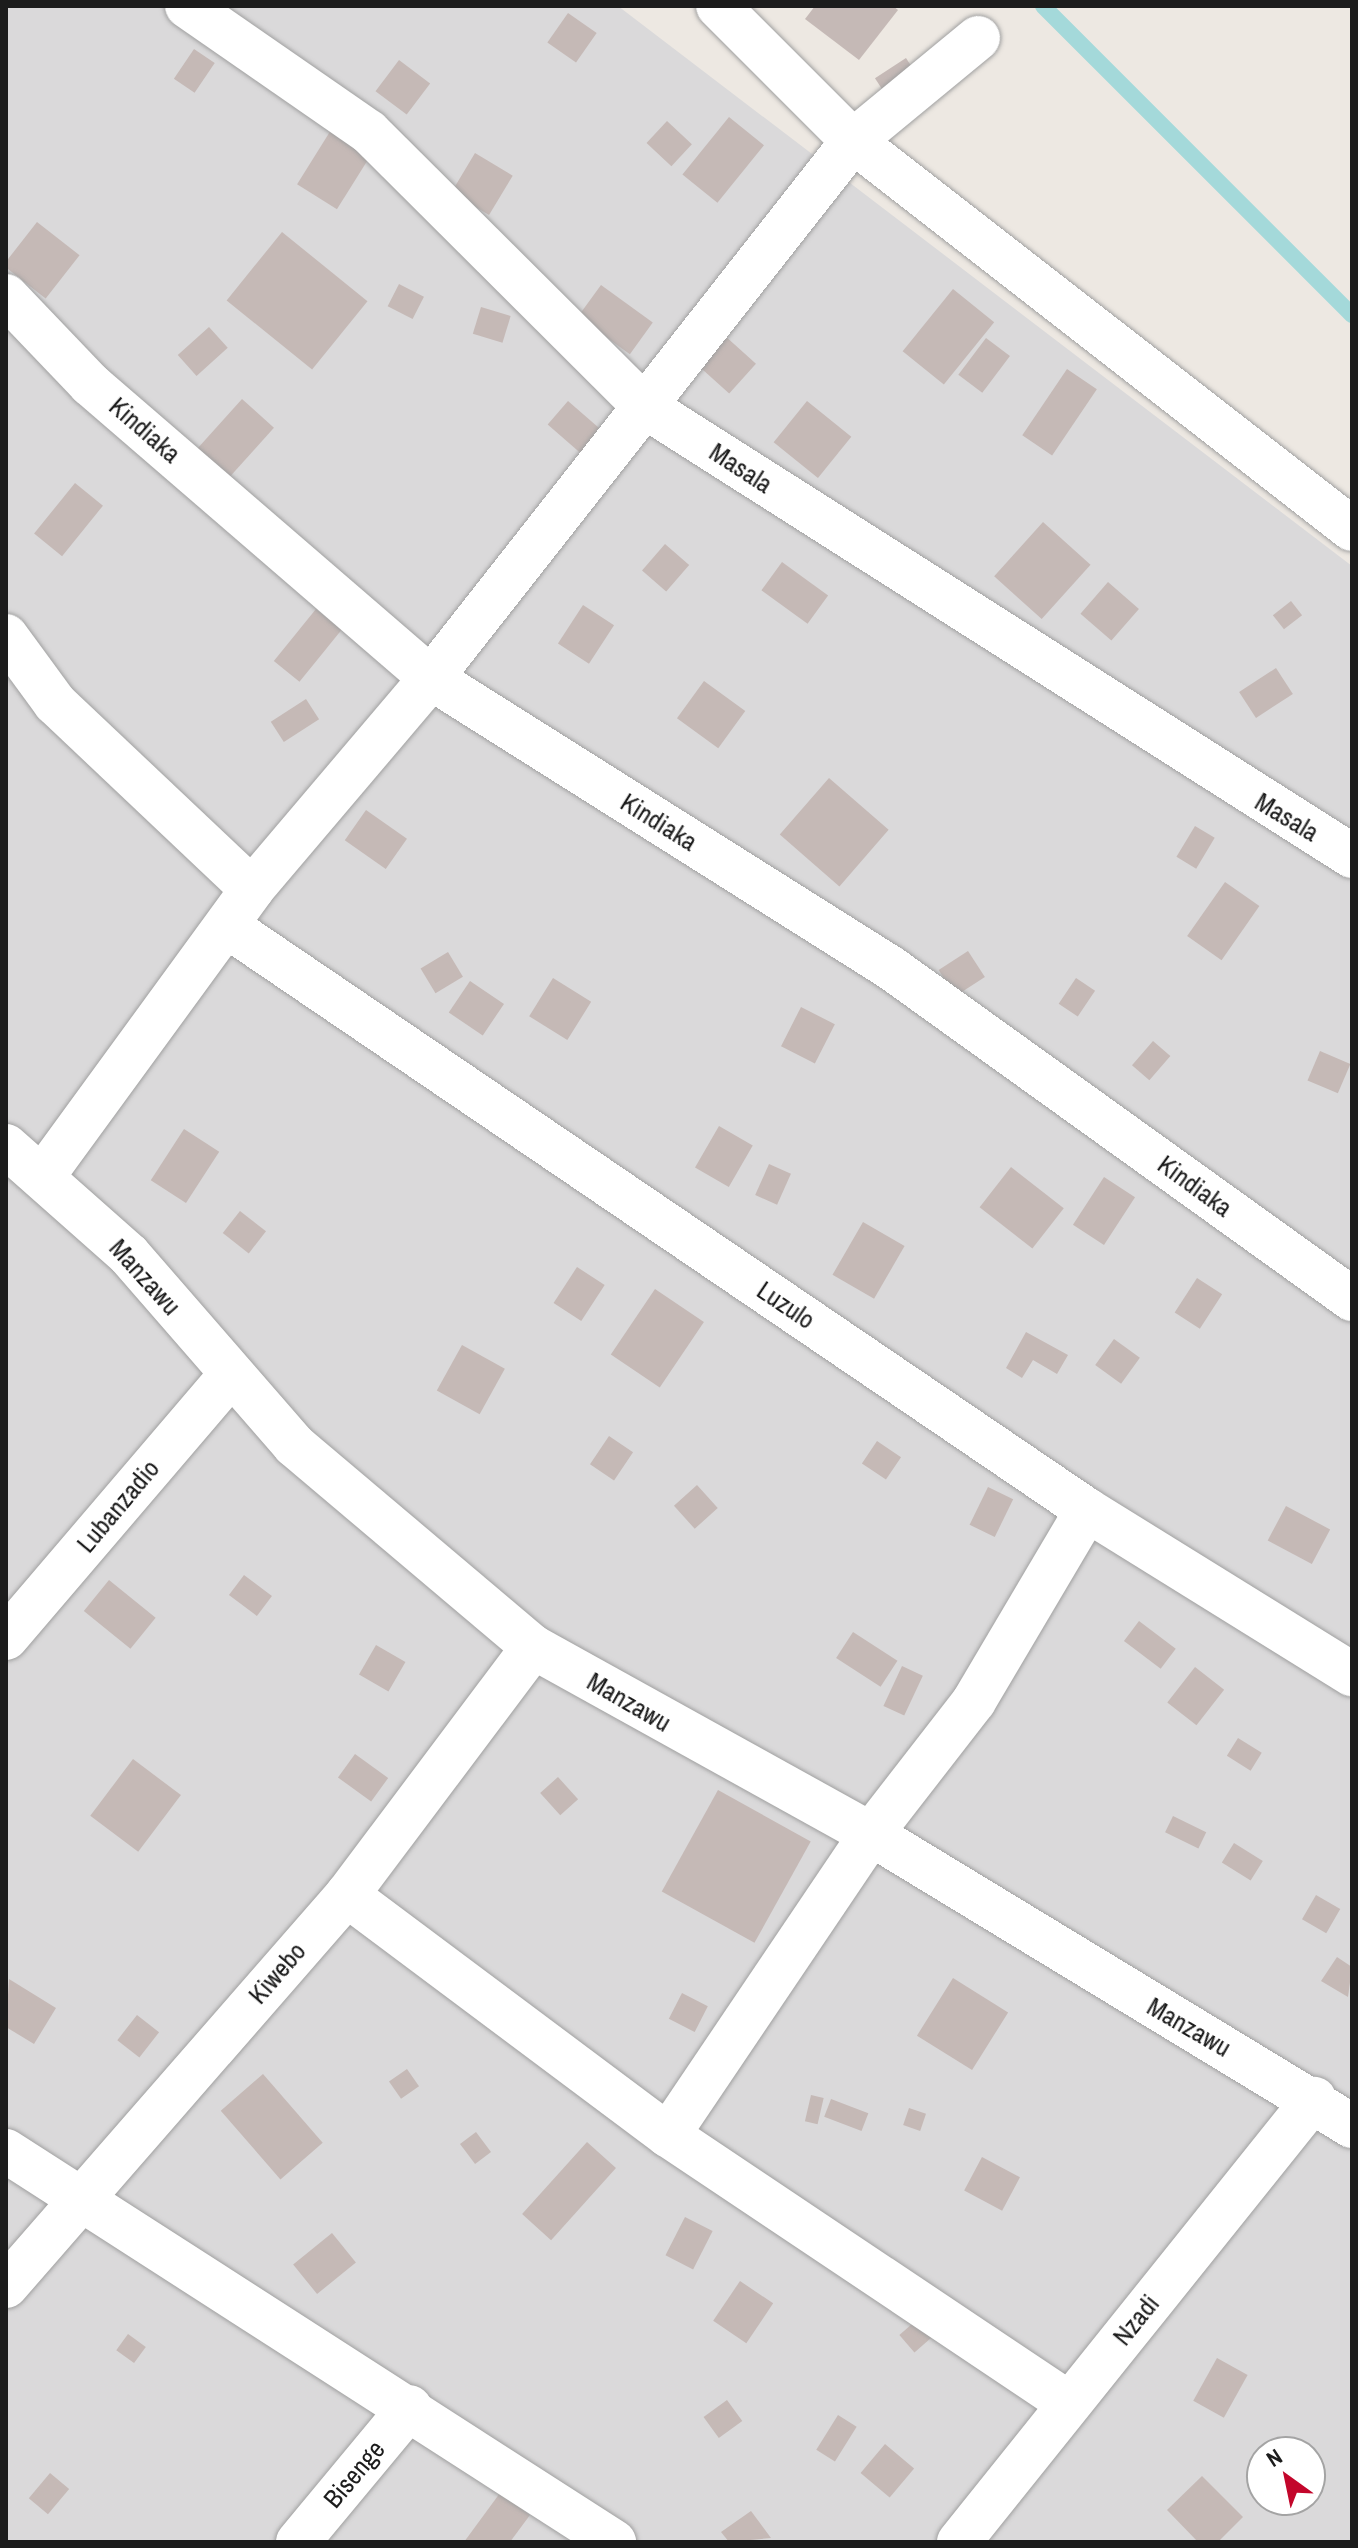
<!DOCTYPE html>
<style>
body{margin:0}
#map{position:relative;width:1358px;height:2548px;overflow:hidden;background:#ede8e2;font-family:"Archivo Narrow",sans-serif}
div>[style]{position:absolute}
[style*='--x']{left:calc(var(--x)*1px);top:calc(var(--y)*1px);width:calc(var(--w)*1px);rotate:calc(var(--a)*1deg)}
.residential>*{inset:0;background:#dad9da}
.stream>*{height:16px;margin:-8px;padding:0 8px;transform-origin:8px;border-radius:8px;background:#a4d9da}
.building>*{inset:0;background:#c5b9b6;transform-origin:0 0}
.roads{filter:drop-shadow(0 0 2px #a0a0a0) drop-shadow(0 0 2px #a0a0a0)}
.minor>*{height:44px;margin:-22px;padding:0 22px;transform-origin:22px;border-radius:22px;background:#fff}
span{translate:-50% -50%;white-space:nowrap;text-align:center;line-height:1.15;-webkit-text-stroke:7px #fff;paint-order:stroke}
.street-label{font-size:26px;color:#1c1c1c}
.frame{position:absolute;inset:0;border:8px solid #1c1c1c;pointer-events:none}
.north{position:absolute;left:1246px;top:2436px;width:80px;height:80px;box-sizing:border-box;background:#fff;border:2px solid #a4a4a4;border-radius:50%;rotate:327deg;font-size:22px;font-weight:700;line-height:32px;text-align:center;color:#1c1c1c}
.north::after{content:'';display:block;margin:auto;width:28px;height:36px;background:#c3062b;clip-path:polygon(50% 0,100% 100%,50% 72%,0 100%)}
</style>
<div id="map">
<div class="residential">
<i style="clip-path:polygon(evenodd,6px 6px,618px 6px,1352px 566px,1352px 2542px,6px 2542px,6px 6px,1262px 2452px,1310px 2452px,1310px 2500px,1262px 2500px,1262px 2452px)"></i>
</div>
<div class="stream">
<i style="--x:1043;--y:6;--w:437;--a:45"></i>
</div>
<div class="building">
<i style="clip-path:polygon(815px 6px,893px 6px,898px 10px,859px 60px,805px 19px)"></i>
<i style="left:568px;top:13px;width:35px;height:36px;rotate:35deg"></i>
<i style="left:194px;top:49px;width:25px;height:36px;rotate:34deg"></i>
<i style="left:906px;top:58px;width:24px;height:37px;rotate:57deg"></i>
<i style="left:399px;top:60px;width:39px;height:39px;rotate:37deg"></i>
<i style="left:729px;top:117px;width:45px;height:74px;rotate:39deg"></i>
<i style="left:667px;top:121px;width:34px;height:30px;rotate:43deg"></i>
<i style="left:331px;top:130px;width:47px;height:64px;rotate:32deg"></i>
<i style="left:475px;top:153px;width:44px;height:46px;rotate:31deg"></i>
<i style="left:37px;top:222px;width:54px;height:55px;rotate:38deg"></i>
<i style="left:282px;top:232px;width:110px;height:88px;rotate:39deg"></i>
<i style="left:399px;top:284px;width:28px;height:25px;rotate:27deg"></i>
<i style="left:601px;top:285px;width:64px;height:39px;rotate:36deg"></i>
<i style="left:953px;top:289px;width:53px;height:80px;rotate:39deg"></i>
<i style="left:481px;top:307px;width:31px;height:28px;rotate:17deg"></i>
<i style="left:209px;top:327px;width:28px;height:42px;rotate:48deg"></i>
<i style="left:724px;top:335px;width:43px;height:40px;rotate:42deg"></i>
<i style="left:986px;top:338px;width:30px;height:46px;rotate:37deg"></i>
<i style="left:1067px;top:369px;width:36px;height:80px;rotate:34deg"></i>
<i style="left:242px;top:399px;width:43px;height:75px;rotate:42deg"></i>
<i style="left:568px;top:401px;width:48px;height:31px;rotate:41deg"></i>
<i style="left:807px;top:401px;width:57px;height:53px;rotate:39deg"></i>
<i style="left:75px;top:483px;width:36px;height:65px;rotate:39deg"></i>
<i style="left:1043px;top:522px;width:64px;height:73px;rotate:42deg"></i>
<i style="left:665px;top:544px;width:32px;height:35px;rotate:41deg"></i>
<i style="left:782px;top:562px;width:57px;height:35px;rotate:36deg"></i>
<i style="left:1108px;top:582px;width:41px;height:42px;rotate:41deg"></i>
<i style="left:1291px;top:601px;width:18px;height:23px;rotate:52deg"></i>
<i style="left:583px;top:605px;width:37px;height:46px;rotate:33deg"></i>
<i style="left:316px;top:609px;width:33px;height:67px;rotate:39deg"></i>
<i style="left:1276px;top:668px;width:31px;height:44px;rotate:57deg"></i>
<i style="left:704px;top:681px;width:51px;height:46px;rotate:36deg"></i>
<i style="left:306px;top:699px;width:24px;height:42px;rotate:57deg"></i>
<i style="left:829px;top:778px;width:79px;height:75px;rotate:41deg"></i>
<i style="left:366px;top:810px;width:50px;height:37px;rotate:35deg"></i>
<i style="left:1195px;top:826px;width:23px;height:36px;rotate:31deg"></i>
<i style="left:1225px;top:882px;width:42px;height:66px;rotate:35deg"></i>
<i style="left:968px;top:951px;width:31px;height:35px;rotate:57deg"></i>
<i style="left:448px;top:952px;width:29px;height:32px;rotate:59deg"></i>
<i style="left:553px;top:978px;width:45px;height:45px;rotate:32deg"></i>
<i style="left:1076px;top:978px;width:23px;height:31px;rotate:34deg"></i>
<i style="left:470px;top:981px;width:41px;height:38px;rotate:34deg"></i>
<i style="left:801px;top:1007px;width:38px;height:44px;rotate:27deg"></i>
<i style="left:1153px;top:1041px;width:23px;height:32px;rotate:41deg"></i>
<i style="left:1320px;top:1051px;width:33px;height:32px;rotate:23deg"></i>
<i style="left:719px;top:1126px;width:39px;height:48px;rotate:30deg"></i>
<i style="left:184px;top:1129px;width:42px;height:61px;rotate:33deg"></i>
<i style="left:769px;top:1164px;width:24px;height:34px;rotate:24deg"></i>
<i style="left:1011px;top:1167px;width:67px;height:51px;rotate:38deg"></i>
<i style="left:1104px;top:1177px;width:37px;height:57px;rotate:33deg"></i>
<i style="left:240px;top:1211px;width:33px;height:28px;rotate:38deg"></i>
<i style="left:863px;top:1222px;width:48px;height:61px;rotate:30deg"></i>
<i style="left:577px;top:1267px;width:33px;height:43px;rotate:33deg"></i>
<i style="left:1197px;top:1278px;width:30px;height:41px;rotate:33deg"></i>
<i style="left:655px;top:1289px;width:59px;height:79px;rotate:34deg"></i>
<i style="clip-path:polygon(1026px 1332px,1068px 1355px,1057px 1374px,1033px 1360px,1022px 1378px,1006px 1368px)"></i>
<i style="left:1114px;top:1339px;width:32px;height:32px;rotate:36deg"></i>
<i style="left:462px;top:1345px;width:49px;height:52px;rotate:29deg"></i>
<i style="left:609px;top:1436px;width:29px;height:34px;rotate:34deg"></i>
<i style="left:877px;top:1441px;width:29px;height:27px;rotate:34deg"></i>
<i style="left:697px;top:1485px;width:31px;height:31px;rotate:48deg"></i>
<i style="left:988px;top:1487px;width:28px;height:42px;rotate:26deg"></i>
<i style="left:1286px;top:1506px;width:50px;height:39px;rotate:28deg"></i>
<i style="left:244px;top:1575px;width:35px;height:25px;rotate:37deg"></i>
<i style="left:109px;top:1580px;width:60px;height:40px;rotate:39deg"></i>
<i style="left:1139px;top:1621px;width:46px;height:25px;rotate:37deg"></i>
<i style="left:853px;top:1632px;width:53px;height:31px;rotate:33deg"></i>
<i style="left:376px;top:1645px;width:34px;height:34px;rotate:30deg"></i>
<i style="left:902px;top:1666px;width:23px;height:44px;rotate:25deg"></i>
<i style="left:1195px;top:1667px;width:37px;height:45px;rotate:38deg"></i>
<i style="left:1238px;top:1738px;width:28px;height:21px;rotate:32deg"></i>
<i style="left:355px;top:1754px;width:41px;height:29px;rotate:36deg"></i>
<i style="left:133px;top:1759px;width:60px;height:71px;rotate:37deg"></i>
<i style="left:558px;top:1777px;width:30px;height:24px;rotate:48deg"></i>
<i style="left:718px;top:1790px;width:106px;height:116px;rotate:29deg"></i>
<i style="left:1173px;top:1816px;width:37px;height:18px;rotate:26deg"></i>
<i style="left:1234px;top:1843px;width:34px;height:23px;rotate:32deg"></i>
<i style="left:1316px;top:1895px;width:28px;height:28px;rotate:30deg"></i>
<i style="clip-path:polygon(1337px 1957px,1352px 1967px,1348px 1997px,1321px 1981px)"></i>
<i style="left:953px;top:1978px;width:65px;height:68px;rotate:32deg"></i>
<i style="clip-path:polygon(9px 1979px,56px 2008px,34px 2044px,6px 2027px)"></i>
<i style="left:682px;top:1993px;width:29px;height:29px;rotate:27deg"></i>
<i style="left:137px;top:2015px;width:28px;height:32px;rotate:38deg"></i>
<i style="left:407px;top:2069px;width:21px;height:22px;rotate:55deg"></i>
<i style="left:263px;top:2074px;width:91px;height:56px;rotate:49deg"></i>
<i style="left:811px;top:2095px;width:13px;height:27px;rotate:13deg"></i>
<i style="left:831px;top:2099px;width:40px;height:19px;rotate:21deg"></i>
<i style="left:909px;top:2108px;width:18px;height:18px;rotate:19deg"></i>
<i style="left:476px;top:2132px;width:25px;height:20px;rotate:53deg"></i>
<i style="left:587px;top:2142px;width:39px;height:97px;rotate:42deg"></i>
<i style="left:982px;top:2157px;width:43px;height:38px;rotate:28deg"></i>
<i style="left:685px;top:2217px;width:31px;height:43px;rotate:27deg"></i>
<i style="left:332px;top:2233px;width:38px;height:50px;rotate:51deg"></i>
<i style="left:740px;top:2281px;width:40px;height:48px;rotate:34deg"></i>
<i style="left:919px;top:2318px;width:23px;height:26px;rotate:49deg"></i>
<i style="left:128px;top:2334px;width:22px;height:20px;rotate:36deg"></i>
<i style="left:1217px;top:2358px;width:35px;height:49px;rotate:29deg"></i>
<i style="left:727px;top:2400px;width:26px;height:29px;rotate:54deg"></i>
<i style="left:838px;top:2415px;width:22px;height:41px;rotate:32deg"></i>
<i style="left:885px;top:2444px;width:38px;height:38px;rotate:40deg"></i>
<i style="left:50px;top:2473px;width:25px;height:33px;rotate:40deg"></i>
<i style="clip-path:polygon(1202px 2476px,1243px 2517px,1218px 2542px,1198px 2542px,1167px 2510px)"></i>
<i style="clip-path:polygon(500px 2493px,530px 2515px,510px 2542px,464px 2542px)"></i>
<i style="clip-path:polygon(751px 2511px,771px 2538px,729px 2542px,721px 2532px)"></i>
</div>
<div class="roads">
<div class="minor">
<i style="--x:187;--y:6;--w:221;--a:34.7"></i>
<i style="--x:369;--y:132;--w:388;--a:44.9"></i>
<i style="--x:644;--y:406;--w:839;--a:32.44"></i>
<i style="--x:718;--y:6;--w:191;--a:45"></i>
<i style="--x:853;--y:141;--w:632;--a:37.87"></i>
<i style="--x:6;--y:296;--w:122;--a:46.3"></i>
<i style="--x:90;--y:384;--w:450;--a:40.8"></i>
<i style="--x:431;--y:678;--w:544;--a:32.23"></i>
<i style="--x:891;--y:968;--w:568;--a:35.68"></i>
<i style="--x:6;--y:636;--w:83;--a:53.8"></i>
<i style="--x:55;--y:703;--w:271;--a:43.4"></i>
<i style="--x:227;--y:926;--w:1040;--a:34.18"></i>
<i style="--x:1087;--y:1510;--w:312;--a:31.8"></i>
<i style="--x:6;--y:1146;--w:164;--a:41.5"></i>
<i style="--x:129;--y:1255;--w:252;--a:49"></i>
<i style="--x:294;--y:1445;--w:313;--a:40.2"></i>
<i style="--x:533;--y:1647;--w:386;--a:29"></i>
<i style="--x:871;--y:1834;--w:563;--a:31.26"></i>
<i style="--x:43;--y:1176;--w:355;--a:-53.9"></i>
<i style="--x:252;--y:889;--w:277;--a:-49.7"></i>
<i style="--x:431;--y:678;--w:683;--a:-51.84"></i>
<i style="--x:853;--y:141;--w:162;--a:-39.5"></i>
<i style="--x:6;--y:1638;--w:346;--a:-49.5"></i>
<i style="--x:347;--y:1895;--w:401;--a:36.8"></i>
<i style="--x:668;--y:2135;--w:482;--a:33.8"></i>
<i style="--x:668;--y:2135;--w:363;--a:-56"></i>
<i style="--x:871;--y:1834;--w:168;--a:-52.2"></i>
<i style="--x:974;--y:1701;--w:222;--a:-59.4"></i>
<i style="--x:6;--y:2151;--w:723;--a:32.74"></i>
<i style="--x:6;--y:2286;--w:519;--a:-48.91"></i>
<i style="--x:347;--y:1895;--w:310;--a:-53.1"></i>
<i style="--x:298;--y:2542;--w:175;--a:-50.3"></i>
<i style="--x:959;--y:2542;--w:568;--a:-51.29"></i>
</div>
</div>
<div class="street-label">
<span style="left:145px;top:430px;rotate:41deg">Kindiaka</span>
<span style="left:741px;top:468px;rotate:33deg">Masala</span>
<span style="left:1287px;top:817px;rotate:31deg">Masala</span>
<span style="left:659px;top:822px;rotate:32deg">Kindiaka</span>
<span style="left:1195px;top:1186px;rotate:36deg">Kindiaka</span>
<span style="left:145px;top:1277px;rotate:48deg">Manzawu</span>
<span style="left:786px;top:1305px;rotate:34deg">Luzulo</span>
<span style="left:118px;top:1506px;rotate:-50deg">Lubanzadio</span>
<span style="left:629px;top:1702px;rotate:30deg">Manzawu</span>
<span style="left:277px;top:1973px;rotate:-49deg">Kiwebo</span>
<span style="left:1189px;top:2027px;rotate:30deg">Manzawu</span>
<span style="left:1136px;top:2320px;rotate:-51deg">Nzadi</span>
<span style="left:354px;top:2474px;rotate:-50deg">Bisenge</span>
</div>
<div class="frame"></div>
<div class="north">N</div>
</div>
